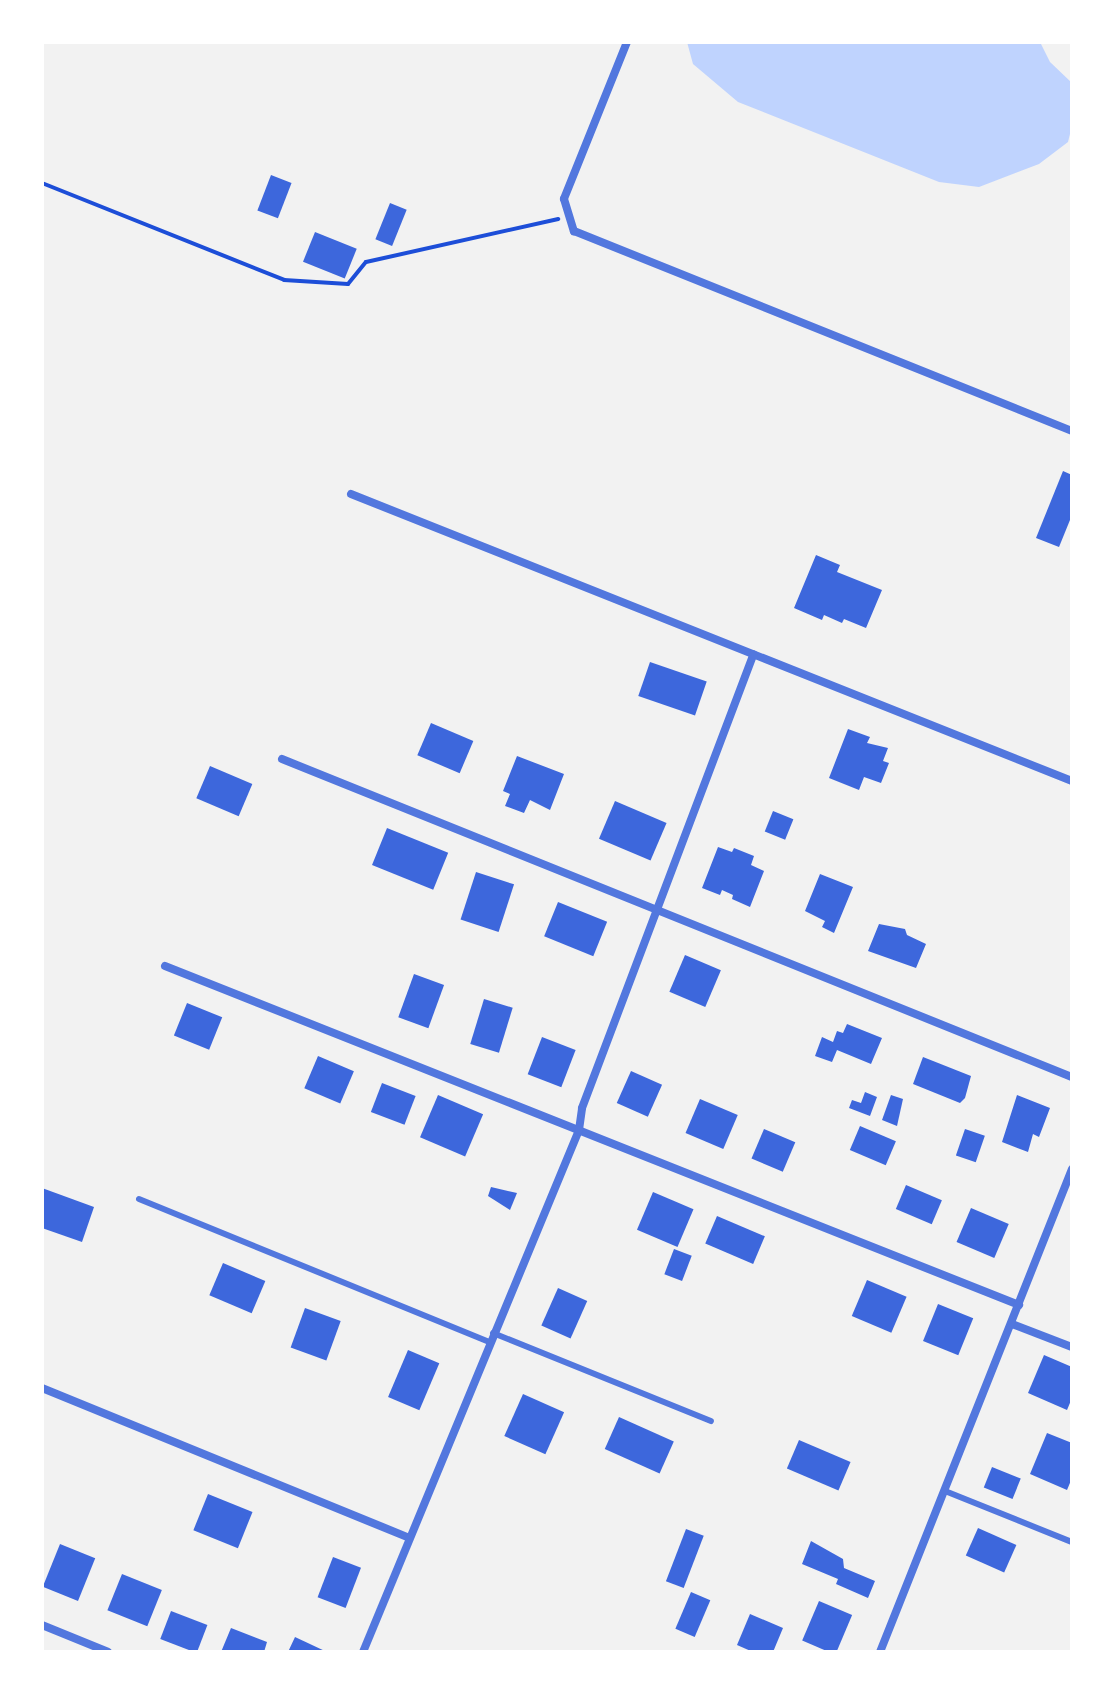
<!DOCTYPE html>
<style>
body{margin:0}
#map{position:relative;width:1114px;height:1694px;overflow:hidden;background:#f2f2f2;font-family:"Golos Text",sans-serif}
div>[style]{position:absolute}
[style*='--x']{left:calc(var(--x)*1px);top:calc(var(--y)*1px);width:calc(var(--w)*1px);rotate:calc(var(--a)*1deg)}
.water>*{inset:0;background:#bfd3fe}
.building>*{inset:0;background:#3d67dc;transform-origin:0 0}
.path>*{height:4px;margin:-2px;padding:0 2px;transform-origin:2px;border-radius:2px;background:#1d4ed8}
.service>*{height:6px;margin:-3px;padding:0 3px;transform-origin:3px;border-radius:3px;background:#5277de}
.minor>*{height:8px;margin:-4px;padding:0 4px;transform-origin:4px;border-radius:4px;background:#5277de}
span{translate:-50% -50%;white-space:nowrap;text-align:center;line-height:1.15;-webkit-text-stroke:7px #fff;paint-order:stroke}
.frame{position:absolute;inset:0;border:44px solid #fff;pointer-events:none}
</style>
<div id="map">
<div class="water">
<i style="clip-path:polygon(687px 42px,1040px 42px,1050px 62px,1072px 83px,1072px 126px,1068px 142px,1039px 164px,979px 187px,939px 182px,738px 102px,693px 64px)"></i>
</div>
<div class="building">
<i style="left:271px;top:175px;width:22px;height:38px;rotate:21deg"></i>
<i style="left:390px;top:203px;width:18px;height:39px;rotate:22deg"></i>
<i style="left:315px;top:232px;width:45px;height:32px;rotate:22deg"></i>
<i style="clip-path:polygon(1063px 471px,1072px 475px,1072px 515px,1059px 547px,1036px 538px)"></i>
<i style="clip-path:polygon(816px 555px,840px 565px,837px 572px,882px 590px,866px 628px,844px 619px,842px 623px,824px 615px,822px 620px,794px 608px)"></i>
<i style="left:650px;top:662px;width:60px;height:36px;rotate:19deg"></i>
<i style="left:431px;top:723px;width:46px;height:35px;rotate:23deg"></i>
<i style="clip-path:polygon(848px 729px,870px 737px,867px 743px,888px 748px,883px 761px,889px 763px,881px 783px,864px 777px,859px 790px,829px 778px)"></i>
<i style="clip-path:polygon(517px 756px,564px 774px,550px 810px,530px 800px,524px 813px,505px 806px,510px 794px,503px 791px)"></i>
<i style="left:210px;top:766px;width:46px;height:35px;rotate:23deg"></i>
<i style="left:615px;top:801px;width:56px;height:41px;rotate:23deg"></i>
<i style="left:773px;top:811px;width:22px;height:22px;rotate:22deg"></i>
<i style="left:387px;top:828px;width:66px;height:40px;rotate:22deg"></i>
<i style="clip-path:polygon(718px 847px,732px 852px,734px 848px,754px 856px,751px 865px,764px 871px,750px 907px,732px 899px,733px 895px,722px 890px,720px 895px,702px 888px)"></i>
<i style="left:476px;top:872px;width:40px;height:50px;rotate:18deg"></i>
<i style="clip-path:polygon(820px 874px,853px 887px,834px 933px,822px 927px,825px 921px,805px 911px)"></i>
<i style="left:558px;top:902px;width:53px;height:37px;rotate:22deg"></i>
<i style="clip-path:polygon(879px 924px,905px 929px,907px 935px,926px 944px,916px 968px,868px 951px)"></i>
<i style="left:685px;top:955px;width:39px;height:40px;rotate:23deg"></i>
<i style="left:414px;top:974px;width:32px;height:46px;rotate:20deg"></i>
<i style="left:484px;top:999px;width:30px;height:47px;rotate:17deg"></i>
<i style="left:187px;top:1003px;width:38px;height:35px;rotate:22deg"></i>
<i style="clip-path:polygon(847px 1024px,882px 1038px,871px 1064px,837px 1050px,832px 1062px,815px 1056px,822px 1037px,833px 1042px,837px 1031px,843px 1033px)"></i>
<i style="left:542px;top:1037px;width:36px;height:40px;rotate:21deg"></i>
<i style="left:318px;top:1056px;width:39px;height:35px;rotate:23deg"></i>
<i style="clip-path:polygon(923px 1057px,971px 1076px,965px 1098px,960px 1103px,913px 1084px)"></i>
<i style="left:631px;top:1071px;width:34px;height:35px;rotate:24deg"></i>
<i style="left:382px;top:1083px;width:36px;height:31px;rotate:21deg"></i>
<i style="clip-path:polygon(865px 1092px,877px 1097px,870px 1116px,849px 1108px,852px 1100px,861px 1103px)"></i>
<i style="left:438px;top:1095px;width:49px;height:46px;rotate:23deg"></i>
<i style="clip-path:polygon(891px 1095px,903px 1099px,897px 1126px,882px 1120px)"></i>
<i style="clip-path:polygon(1017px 1095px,1050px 1108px,1039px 1137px,1033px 1134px,1028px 1152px,1002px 1142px)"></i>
<i style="left:700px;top:1099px;width:41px;height:37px;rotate:23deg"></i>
<i style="left:860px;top:1126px;width:39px;height:26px;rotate:23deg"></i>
<i style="left:764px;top:1129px;width:34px;height:32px;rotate:23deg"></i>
<i style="left:965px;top:1129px;width:21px;height:28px;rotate:19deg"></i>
<i style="left:906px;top:1185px;width:39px;height:26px;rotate:23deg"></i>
<i style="clip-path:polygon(491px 1187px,517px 1193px,510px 1210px,488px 1196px)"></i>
<i style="clip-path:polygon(42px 1188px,94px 1207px,82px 1242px,42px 1228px)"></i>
<i style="left:653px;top:1192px;width:44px;height:41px;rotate:23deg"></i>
<i style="left:971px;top:1208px;width:41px;height:37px;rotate:23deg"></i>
<i style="left:717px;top:1216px;width:52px;height:30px;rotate:23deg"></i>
<i style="left:674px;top:1249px;width:19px;height:27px;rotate:21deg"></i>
<i style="left:223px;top:1263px;width:46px;height:35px;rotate:23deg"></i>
<i style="left:867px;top:1280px;width:43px;height:39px;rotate:23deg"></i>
<i style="left:558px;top:1288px;width:32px;height:41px;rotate:24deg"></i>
<i style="left:938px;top:1304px;width:38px;height:40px;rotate:22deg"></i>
<i style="left:305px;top:1308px;width:38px;height:42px;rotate:20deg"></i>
<i style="left:408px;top:1350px;width:34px;height:51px;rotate:23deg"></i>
<i style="clip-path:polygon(1044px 1355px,1072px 1367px,1072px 1398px,1067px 1410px,1028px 1393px)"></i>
<i style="left:523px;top:1394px;width:45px;height:46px;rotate:24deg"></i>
<i style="left:619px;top:1417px;width:60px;height:35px;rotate:24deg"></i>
<i style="clip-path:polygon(1047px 1433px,1072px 1443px,1072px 1478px,1067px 1490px,1030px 1474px)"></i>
<i style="left:799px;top:1440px;width:56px;height:31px;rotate:23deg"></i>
<i style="left:992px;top:1467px;width:31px;height:22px;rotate:22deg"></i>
<i style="left:208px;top:1494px;width:48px;height:39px;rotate:22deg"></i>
<i style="left:978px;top:1528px;width:42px;height:30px;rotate:24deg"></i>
<i style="left:686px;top:1529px;width:19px;height:56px;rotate:21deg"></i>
<i style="clip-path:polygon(811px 1541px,843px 1559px,844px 1568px,875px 1581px,868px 1598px,836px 1584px,838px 1579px,802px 1564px)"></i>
<i style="left:60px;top:1544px;width:38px;height:46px;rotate:22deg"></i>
<i style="left:333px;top:1557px;width:30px;height:43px;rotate:21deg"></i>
<i style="left:122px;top:1574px;width:43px;height:39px;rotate:22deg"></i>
<i style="left:691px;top:1592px;width:21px;height:40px;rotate:23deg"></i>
<i style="left:819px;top:1601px;width:36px;height:43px;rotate:23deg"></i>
<i style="left:171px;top:1611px;width:39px;height:30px;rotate:21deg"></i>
<i style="clip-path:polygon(750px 1614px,783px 1628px,773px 1652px,753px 1652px,737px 1645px)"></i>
<i style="clip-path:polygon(231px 1628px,267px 1642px,264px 1652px,221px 1652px)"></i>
<i style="clip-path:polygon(295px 1637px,327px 1652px,288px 1652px)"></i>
</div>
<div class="path">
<i style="--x:42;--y:183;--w:261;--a:21.8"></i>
<i style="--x:284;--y:280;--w:64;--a:3.6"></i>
<i style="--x:348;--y:284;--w:28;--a:-51"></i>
<i style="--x:366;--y:262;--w:197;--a:-12.6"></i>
</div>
<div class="service">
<i style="--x:139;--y:1199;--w:379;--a:22.2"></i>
<i style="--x:493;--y:1333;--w:235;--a:22"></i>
<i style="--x:945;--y:1491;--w:137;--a:21.9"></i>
</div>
<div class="minor">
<i style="--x:627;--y:42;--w:169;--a:111.9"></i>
<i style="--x:564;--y:199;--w:34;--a:73"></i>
<i style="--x:574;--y:231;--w:537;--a:21.88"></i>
<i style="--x:351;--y:494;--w:776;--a:21.71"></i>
<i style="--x:282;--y:759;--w:852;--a:21.93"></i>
<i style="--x:165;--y:966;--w:919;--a:21.65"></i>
<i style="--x:1012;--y:1324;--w:64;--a:21"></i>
<i style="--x:42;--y:1388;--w:396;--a:22.2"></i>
<i style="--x:42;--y:1625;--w:71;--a:22.2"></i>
<i style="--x:363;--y:1652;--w:565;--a:-67.52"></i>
<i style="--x:579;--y:1130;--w:22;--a:-82"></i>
<i style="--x:582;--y:1108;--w:485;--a:-69.3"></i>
<i style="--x:880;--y:1652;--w:520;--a:-68.32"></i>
</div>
<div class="frame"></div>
</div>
